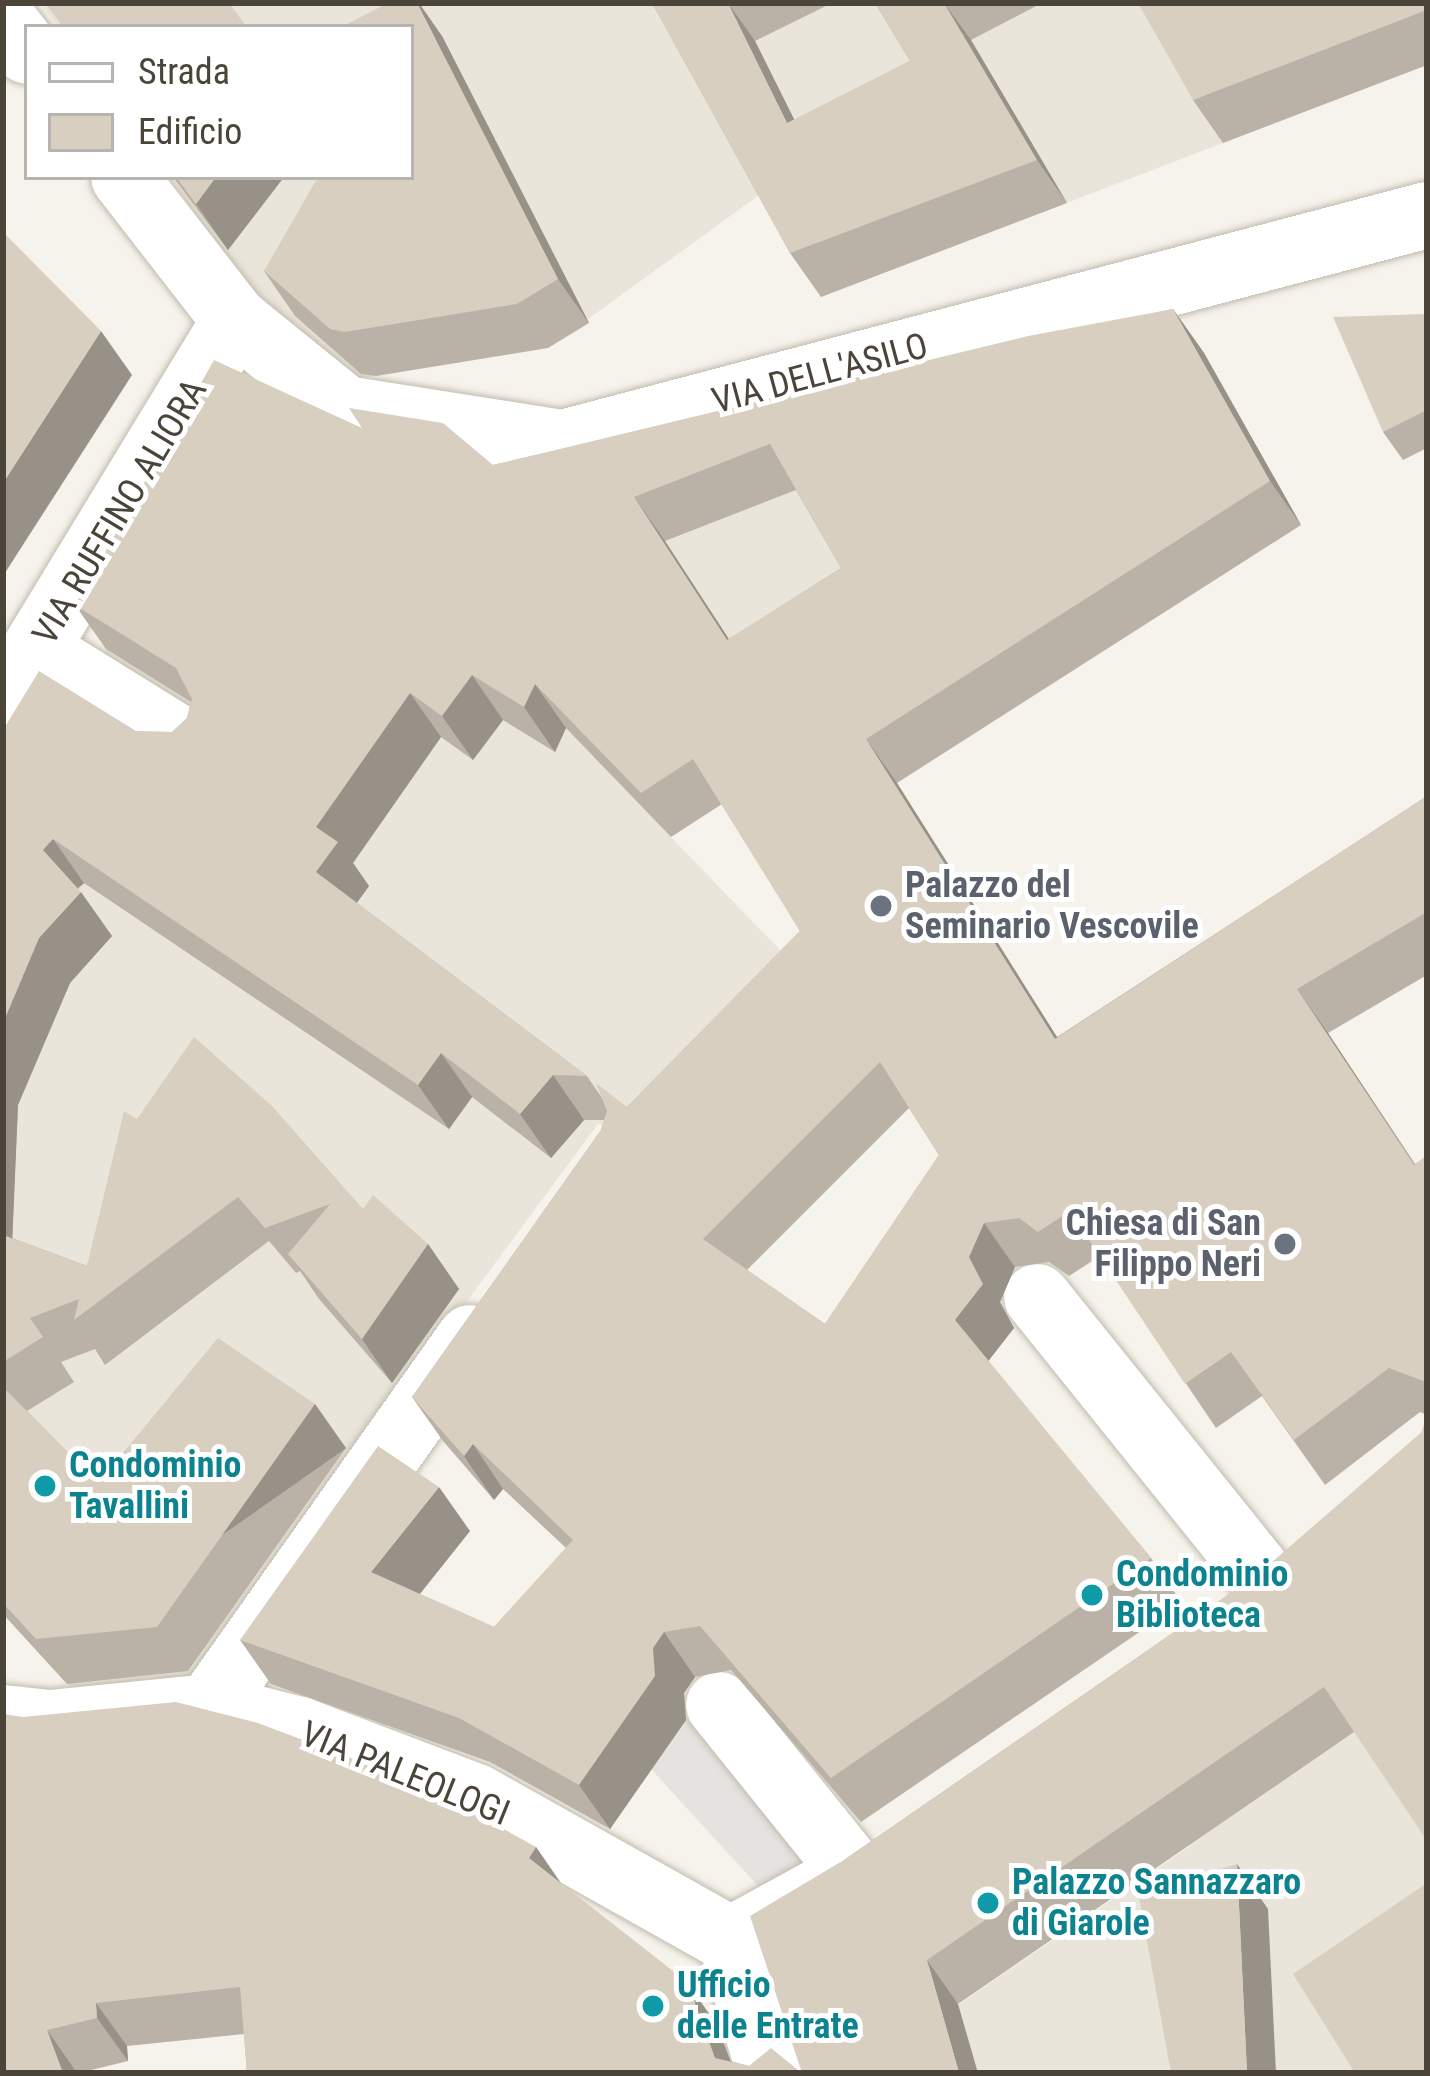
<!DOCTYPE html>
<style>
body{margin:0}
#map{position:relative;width:1430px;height:2076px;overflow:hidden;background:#f6f3ec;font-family:"Roboto Condensed",sans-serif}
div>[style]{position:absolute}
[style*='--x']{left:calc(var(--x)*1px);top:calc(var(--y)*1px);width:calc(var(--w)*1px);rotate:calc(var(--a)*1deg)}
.residential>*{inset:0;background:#eae5da}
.parking>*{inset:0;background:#e5e3e0}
.roads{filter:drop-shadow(0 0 3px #c2bbae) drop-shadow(0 0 3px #c2bbae)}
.minor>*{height:66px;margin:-33px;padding:0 33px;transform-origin:33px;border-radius:33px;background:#fff}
.wall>*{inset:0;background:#bab2a6}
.shaded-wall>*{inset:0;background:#979187;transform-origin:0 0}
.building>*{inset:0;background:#d8cfc1}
.dots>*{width:33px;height:33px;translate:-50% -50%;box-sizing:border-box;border:6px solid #fff;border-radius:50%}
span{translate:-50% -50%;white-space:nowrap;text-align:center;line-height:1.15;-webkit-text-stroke:10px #fff;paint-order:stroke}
.street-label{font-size:36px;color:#4b4439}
.worship-label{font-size:36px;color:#5b616d;font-weight:700}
.left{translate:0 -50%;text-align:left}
.right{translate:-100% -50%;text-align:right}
.culture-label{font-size:36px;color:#0d838f;font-weight:700}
.frame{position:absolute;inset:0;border:6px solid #4b4439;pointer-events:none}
.legend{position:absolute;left:24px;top:24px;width:390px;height:156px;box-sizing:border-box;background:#fff;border:3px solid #b7b4b0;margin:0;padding:15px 21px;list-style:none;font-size:36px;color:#4b4439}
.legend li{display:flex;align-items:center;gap:24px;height:60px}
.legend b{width:60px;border:3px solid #b7b4b0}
</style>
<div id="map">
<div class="residential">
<i style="clip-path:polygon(41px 3px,1427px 3px,1427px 65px,821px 297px,762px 193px,548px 348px,342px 381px,231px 265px,170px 177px,411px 177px,411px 27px,58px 27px)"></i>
<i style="clip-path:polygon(1059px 380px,614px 778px,781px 951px,620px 1128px,598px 1124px,175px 1696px,83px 1701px,3px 1614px,3px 832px,245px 404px,412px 481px)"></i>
<i style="clip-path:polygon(1427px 1505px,1427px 2073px,978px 2073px,958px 2005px,1190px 1846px,1118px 1742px)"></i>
</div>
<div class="parking">
<i style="clip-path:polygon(695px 1707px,829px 1871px,770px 1899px,651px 1769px)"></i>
</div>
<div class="roads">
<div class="minor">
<i style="--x:3;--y:20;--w:39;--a:52"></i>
<i style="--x:124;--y:177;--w:181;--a:52.2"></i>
<i style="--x:235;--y:320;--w:141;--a:39"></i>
<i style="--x:345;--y:409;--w:221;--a:8.9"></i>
<i style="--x:563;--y:443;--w:894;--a:-14.78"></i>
<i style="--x:36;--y:650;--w:176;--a:31.8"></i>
<i style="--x:3;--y:702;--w:447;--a:-58.7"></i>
<i style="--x:1037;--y:1297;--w:371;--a:51.2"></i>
<i style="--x:719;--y:1705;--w:216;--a:51.2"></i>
<i style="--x:209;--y:1707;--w:452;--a:-54.7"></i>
<i style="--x:3;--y:1718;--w:47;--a:6.1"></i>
<i style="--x:50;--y:1723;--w:160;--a:-5.7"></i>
<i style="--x:209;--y:1707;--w:94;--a:14.2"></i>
<i style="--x:300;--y:1730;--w:188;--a:20.8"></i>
<i style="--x:476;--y:1797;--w:292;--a:29.3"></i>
<i style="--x:731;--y:1940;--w:116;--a:-28.8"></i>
<i style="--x:731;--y:1940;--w:139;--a:73.7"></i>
</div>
</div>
<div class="wall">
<i style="clip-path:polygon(652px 3px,832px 3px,755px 41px,794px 120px,910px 61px,875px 3px,1042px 3px,971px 40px,1067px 203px,821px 297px,790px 253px)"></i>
<i style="clip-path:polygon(1427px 3px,1427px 65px,1223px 143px,1193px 100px)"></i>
<i style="clip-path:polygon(442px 36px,589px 323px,548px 348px,376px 376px,361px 374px,295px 316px,264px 271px)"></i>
<i style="clip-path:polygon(173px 177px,284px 177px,228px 250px)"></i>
<i style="clip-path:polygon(evenodd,1173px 309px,1204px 353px,1301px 525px,897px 783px,1057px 1037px,1427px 796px,1427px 975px,1328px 1033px,1415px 1164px,1427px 1156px,1427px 1415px,1420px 1412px,1325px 1485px,1262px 1396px,1216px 1428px,1100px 1256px,1069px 1276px,1049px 1262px,1015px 1267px,1000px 1302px,1014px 1328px,988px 1361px,1151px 1558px,1182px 1603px,861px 1822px,731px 1670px,695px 1677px,684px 1693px,686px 1720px,610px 1829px,490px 1762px,271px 1684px,240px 1640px,470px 1531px,420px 1594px,494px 1627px,566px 1548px,503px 1489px,494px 1500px,443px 1441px,412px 1397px,601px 1130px,604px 1120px,584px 1120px,551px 1158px,472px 1097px,449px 1129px,84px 883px,78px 889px,112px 936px,70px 983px,18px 1105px,12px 1238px,87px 1266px,137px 1119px,363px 1209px,428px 1244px,459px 1289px,392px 1383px,319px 1299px,300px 1271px,296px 1273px,269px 1241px,105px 1365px,95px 1349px,61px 1362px,74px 1382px,27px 1411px,98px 1483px,315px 1404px,346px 1448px,188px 1671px,67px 1684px,3px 1614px,3px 730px,172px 732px,187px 718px,191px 702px,106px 649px,75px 605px,362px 428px,493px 465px,1173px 309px,796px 490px,841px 568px,729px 639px,665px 541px,796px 490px,1173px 309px,503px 720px,555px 752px,566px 728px,671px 837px,722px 804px,800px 931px,627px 1107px,602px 1098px,587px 1076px,357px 903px,369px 886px,353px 863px,441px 737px,473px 760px,503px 720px,1173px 309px,909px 1108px,939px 1155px,825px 1324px,747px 1270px,909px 1108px)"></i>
<i style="clip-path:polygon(1427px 314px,1427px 448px,1403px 460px,1383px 432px)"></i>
<i style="clip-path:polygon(1421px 1433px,1354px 1732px,958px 2004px,844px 1860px,1261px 1572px)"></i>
<i style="clip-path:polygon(3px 1714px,536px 1847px,561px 1883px,717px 2025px,730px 2061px,749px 2066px,798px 2070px,800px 2073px,247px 2073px,244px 2034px,127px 2046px,128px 2061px,79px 2073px,3px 2073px)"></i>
</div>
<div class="shaded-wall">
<i style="clip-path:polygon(417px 3px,419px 3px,442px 36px,589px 323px,558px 279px)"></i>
<i style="clip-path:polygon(728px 3px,755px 41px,818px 167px,787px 123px)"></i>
<i style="clip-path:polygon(944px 3px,971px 40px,1067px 203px,1037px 160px)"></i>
<i style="clip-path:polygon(216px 177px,284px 177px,228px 250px,196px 204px)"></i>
<i style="clip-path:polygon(1173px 309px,1204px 353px,1301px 525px,1270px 481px)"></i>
<i style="clip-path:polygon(101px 331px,132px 375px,3px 576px,3px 483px)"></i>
<i style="clip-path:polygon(634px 497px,665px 541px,758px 684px,727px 640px)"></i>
<i style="clip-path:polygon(472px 675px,503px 720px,473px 760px,442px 716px)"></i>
<i style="clip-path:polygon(535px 684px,566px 728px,555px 752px,524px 707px)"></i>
<i style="clip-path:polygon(410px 693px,441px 737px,353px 863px,369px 886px,347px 916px,316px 872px,316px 827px)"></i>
<i style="clip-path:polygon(866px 739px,897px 783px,1086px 1083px,1055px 1039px)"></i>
<i style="left:53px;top:839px;width:54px;height:15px;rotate:55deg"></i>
<i style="clip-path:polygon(81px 892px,112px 936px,70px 983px,18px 1105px,11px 1271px,3px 1260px,3px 1023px,39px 938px)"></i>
<i style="clip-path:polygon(1297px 989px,1328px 1033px,1427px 1183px)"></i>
<i style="clip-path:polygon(441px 1053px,472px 1097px,449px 1129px,418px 1085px)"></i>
<i style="clip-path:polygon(553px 1075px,584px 1120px,551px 1158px,520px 1114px)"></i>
<i style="clip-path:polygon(984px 1223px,1015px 1267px,1000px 1302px,1014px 1328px,986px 1364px,955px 1320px,969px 1257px)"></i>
<i style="clip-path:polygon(428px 1244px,459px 1289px,392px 1383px,362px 1339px)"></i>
<i style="left:315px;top:1404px;width:54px;height:273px;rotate:55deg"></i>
<i style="clip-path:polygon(473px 1444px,503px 1489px,494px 1500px,464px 1456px)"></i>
<i style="clip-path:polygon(439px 1487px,470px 1531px,402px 1616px,371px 1572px)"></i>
<i style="clip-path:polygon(664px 1632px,695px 1677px,684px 1693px,686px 1720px,610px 1829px,579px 1785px,653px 1648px)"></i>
<i style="clip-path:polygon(536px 1847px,566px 1891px,529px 1858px)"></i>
<i style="clip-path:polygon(1237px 1864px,1268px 1909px,1276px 2073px,1247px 2073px)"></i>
<i style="clip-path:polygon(927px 1960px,958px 2004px,978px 2073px,959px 2073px)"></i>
<i style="clip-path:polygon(687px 1982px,717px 2025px,735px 2073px,715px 2058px)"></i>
<i style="clip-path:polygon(96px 2003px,127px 2046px,128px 2061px,97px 2018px)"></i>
<i style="clip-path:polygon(47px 2030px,77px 2073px,63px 2073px)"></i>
</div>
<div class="building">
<i style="clip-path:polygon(45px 3px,229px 3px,247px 27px,63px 27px)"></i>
<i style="clip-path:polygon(388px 3px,417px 3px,558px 279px,517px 304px,345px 332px,330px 329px,264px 271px,318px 177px,411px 177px,411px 27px,341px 27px)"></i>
<i style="clip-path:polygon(652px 3px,728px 3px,787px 123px,910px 61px,875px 3px,944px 3px,1037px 160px,790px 253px)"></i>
<i style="clip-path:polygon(1138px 3px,1427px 3px,1427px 10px,1193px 100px)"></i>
<i style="clip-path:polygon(176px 177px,216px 177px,196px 204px)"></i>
<i style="clip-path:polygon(3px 232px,101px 331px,3px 483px)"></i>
<i style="clip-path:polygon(evenodd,1173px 309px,1270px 481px,866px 739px,1055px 1039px,1427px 796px,1427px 912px,1297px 989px,1414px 1165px,1427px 1156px,1427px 1385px,1426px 1382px,1389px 1368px,1294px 1440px,1231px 1352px,1185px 1384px,1070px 1211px,1038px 1232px,1019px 1218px,984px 1223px,969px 1257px,983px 1284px,955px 1320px,1151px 1558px,831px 1778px,700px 1626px,664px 1632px,653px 1648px,655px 1676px,579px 1785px,459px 1718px,240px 1640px,378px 1446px,439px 1487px,371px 1572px,494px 1627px,573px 1540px,473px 1444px,464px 1456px,412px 1397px,601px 1130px,607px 1111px,596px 1083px,627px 1107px,800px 931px,693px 759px,641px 793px,535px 684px,524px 707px,472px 675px,442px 716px,410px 693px,316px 827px,338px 842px,316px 872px,587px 1076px,553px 1075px,520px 1114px,441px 1053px,418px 1085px,53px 839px,43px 850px,81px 892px,39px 938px,3px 1023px,3px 730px,39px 671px,136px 731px,172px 732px,187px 718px,192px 699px,176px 668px,75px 605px,214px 360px,362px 428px,349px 408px,443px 423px,493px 465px,1028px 336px,1173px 309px,770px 444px,841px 568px,727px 640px,634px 497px,770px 444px,1173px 309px,880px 1062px,939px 1155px,825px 1324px,703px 1239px,880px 1062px)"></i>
<i style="clip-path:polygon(1427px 314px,1427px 410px,1383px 432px,1333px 317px)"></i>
<i style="clip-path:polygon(194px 1037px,272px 1106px,363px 1209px,373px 1195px,428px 1244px,362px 1339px,288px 1254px,330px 1204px,265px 1228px,238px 1197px,74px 1320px,79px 1299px,30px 1318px,43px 1337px,3px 1362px,3px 1235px,87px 1266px,124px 1111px,137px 1119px)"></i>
<i style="clip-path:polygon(218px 1338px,315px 1404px,157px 1627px,36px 1639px,3px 1603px,3px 1387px,98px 1483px)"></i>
<i style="clip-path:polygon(1427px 1416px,1427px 1841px,1324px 1687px,927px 1960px,959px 2073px,802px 2073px,750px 1916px,844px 1860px,1261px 1572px,1421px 1433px)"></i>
<i style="clip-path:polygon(176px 1702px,258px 1723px,430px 1788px,536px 1847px,529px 1858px,687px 1982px,715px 2058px,749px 2066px,771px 2048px,798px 2070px,790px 2073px,247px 2073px,240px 1987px,96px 2003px,97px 2018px,47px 2030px,63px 2073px,3px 2073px,3px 1714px,23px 1717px)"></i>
<i style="clip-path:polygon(1237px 1864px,1247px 2073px,1171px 2073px,1138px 1892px)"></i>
<i style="clip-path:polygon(1427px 1883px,1427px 2073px,1355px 2073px,1293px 1974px)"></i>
</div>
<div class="dots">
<i style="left:881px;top:906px;background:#6b7280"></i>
<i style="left:1285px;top:1244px;background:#6b7280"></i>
<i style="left:45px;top:1486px;background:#0f9aa8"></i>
<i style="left:1092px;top:1595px;background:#0f9aa8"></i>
<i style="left:988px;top:1903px;background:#0f9aa8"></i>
<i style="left:653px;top:2006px;background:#0f9aa8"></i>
</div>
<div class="street-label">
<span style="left:820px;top:374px;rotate:-15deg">VIA DELL'ASILO</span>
<span style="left:120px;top:512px;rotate:-59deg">VIA RUFFINO ALIORA</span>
<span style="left:405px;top:1774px;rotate:22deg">VIA PALEOLOGI</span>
</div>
<div class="worship-label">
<span class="left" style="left:905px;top:906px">Palazzo del<br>Seminario Vescovile</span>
<span class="right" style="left:1261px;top:1244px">Chiesa di San<br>Filippo Neri</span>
</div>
<div class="culture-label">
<span class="left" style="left:69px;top:1486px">Condominio<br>Tavallini</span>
<span class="left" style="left:1116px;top:1595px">Condominio<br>Biblioteca</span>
<span class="left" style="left:1012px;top:1903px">Palazzo Sannazzaro<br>di Giarole</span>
<span class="left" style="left:677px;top:2006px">Ufficio<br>delle Entrate</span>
</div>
<div class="frame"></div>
<ul class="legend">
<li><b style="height:15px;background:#fff"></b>Strada</li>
<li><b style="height:33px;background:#d8cfc1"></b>Edificio</li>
</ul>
</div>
